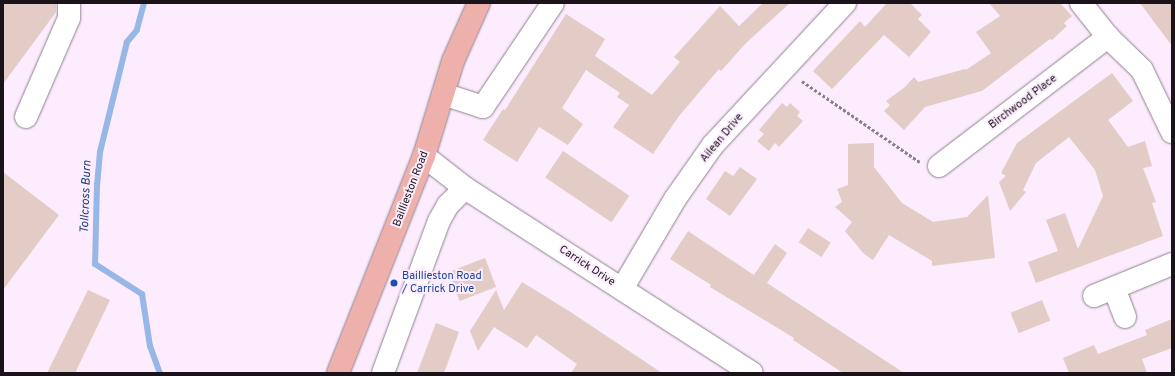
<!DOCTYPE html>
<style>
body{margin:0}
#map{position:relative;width:1175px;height:376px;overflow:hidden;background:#fcecfd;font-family:Overpass,sans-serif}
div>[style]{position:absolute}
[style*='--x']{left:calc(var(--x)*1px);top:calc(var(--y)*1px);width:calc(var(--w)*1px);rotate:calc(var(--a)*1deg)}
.stream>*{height:6px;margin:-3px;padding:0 3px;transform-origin:3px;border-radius:3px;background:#97b7e6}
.building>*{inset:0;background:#e2ccc5;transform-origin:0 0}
.path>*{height:2.5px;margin-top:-1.25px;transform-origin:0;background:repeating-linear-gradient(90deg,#8b808c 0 3px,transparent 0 5px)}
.roads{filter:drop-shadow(0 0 1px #8f8190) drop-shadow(0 0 1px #8f8190)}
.minor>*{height:22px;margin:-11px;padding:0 11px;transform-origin:11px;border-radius:11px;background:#fff}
.major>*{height:22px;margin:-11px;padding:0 11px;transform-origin:11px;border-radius:11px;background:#eeb0aa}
.dots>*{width:11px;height:11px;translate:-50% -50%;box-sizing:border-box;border:2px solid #fcecfd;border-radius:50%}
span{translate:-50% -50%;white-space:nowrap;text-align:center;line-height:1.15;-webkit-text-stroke:4px #fcecfd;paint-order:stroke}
.street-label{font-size:11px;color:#1a141a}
.transit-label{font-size:11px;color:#164399}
.left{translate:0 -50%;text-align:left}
.water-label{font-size:12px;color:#153d75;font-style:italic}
.frame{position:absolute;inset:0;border:4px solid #1a141a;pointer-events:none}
</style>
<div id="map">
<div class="stream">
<i style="--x:144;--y:3;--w:28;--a:105"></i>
<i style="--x:137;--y:30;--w:16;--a:130"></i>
<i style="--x:127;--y:42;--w:113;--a:103.8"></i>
<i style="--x:100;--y:152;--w:32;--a:95"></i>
<i style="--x:97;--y:184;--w:80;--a:91.4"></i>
<i style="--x:95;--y:264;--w:56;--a:32.6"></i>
<i style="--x:142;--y:294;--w:53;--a:81.3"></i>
<i style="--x:150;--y:346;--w:29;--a:70"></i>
</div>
<div class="building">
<i style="clip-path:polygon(3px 3px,56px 3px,56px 12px,3px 84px)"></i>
<i style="clip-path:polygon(763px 3px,790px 3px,746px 43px,721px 71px,719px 69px,679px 116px,653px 154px,613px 127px,629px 105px,617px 97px,620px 93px,586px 70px,562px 108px,583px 124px,568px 145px,539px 127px,517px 162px,483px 140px,503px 109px,505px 110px,566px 14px,605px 39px,595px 56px,652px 95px,680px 62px,674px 57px,720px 6px,739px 26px)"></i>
<i style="clip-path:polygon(887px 3px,910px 3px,922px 15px,918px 19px,931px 32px,909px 57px,884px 35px,832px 89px,813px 71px,860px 21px,865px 27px)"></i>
<i style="clip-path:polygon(989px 3px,1060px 3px,1072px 16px,1064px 23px,1067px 26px,1052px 40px,1050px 39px,982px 91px,925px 107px,904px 130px,884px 111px,890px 105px,886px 101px,905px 87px,914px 77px,918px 82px,965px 69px,966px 70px,991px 53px,976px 32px,1000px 16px)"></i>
<i style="clip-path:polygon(1140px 3px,1172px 3px,1172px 46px)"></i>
<i style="clip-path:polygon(1112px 73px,1133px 101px,1108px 120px,1128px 147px,1145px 141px,1152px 166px,1143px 168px,1156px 202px,1152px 203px,1163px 236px,1036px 283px,1028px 262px,1058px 251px,1046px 220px,1065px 213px,1078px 249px,1103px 196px,1095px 170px,1069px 137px,1036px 163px,1023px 190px,1026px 192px,1010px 211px,999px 182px,1006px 176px,1001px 173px,1017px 143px)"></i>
<i style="clip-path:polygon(782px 103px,787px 107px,790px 103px,800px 112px,797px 116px,803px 121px,779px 147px,775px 143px,769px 151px,757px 141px,764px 134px,759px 130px)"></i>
<i style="clip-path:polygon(874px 143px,874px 167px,902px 203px,933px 222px,967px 217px,988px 195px,995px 258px,932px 266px,932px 261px,889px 235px,873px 260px,864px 254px,845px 231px,852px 222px,835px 207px,842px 202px,837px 189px,848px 185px,848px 144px)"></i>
<i style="left:563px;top:151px;width:80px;height:32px;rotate:34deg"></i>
<i style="clip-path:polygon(740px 167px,757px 179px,730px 216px,706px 199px,725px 171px,733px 176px)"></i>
<i style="clip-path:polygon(3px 172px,59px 215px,3px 290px)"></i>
<i style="left:808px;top:228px;width:27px;height:17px;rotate:33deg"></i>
<i style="clip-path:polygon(688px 231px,754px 275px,775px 244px,787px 253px,767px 283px,904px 373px,843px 373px,793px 340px,794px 338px,710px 287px,711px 285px,670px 259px)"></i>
<i style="left:485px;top:258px;width:31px;height:39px;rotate:69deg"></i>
<i style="clip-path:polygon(522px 282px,569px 311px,662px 373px,571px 373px,577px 364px,536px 335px,527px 348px,494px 327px,478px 351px,470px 331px,496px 290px,504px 310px)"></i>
<i style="clip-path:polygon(88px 290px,110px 300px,75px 373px,47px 373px)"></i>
<i style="left:1042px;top:300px;width:22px;height:34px;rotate:68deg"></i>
<i style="clip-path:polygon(1172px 319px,1172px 348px,1142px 359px,1147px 373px,1069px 373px,1063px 358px,1094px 345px,1098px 354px,1147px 335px,1145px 330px)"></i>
<i style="clip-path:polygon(436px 323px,459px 332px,444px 373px,417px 373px)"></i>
</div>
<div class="path">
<i style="--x:802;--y:81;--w:143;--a:34.5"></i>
</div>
<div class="roads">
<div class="minor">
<i style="--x:1081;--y:3;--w:43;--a:51.5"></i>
<i style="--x:1108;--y:37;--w:47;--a:44.1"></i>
<i style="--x:1142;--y:70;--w:69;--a:64.2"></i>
<i style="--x:443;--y:94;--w:42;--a:18"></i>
<i style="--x:483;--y:107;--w:125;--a:-56.1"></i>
<i style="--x:26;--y:117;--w:108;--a:-66.5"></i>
<i style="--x:69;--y:18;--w:15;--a:-90"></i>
<i style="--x:424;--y:156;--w:52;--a:38"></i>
<i style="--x:465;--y:188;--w:341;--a:32.8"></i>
<i style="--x:939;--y:166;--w:213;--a:-37.4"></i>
<i style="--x:1114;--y:288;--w:31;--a:69"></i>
<i style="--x:622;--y:289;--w:104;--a:-59.5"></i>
<i style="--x:675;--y:199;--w:66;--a:-54.9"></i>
<i style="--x:713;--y:145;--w:194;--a:-47.1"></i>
<i style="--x:1094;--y:296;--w:84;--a:-22.3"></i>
<i style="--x:383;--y:373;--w:162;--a:-69.8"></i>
<i style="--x:439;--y:221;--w:18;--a:-61"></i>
<i style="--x:448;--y:205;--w:24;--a:-45"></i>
</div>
<div class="major">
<i style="--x:338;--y:373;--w:233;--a:-68.4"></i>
<i style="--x:424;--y:156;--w:99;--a:-73"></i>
<i style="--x:453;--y:61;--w:64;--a:-65.9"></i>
</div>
</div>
<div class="dots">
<i style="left:394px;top:283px;background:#1a4fb4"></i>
</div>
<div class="street-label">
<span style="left:1023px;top:102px;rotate:-37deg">Birchwood Place</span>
<span style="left:722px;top:138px;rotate:-50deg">Ailean Drive</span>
<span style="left:411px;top:189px;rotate:-69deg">Baillieston Road</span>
<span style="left:587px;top:266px;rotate:33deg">Carrick Drive</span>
</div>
<div class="transit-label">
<span class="left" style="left:402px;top:283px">Baillieston Road<br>/ Carrick Drive</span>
</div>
<div class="water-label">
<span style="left:87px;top:197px;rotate:-88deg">Tollcross Burn</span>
</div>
<div class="frame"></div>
</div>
